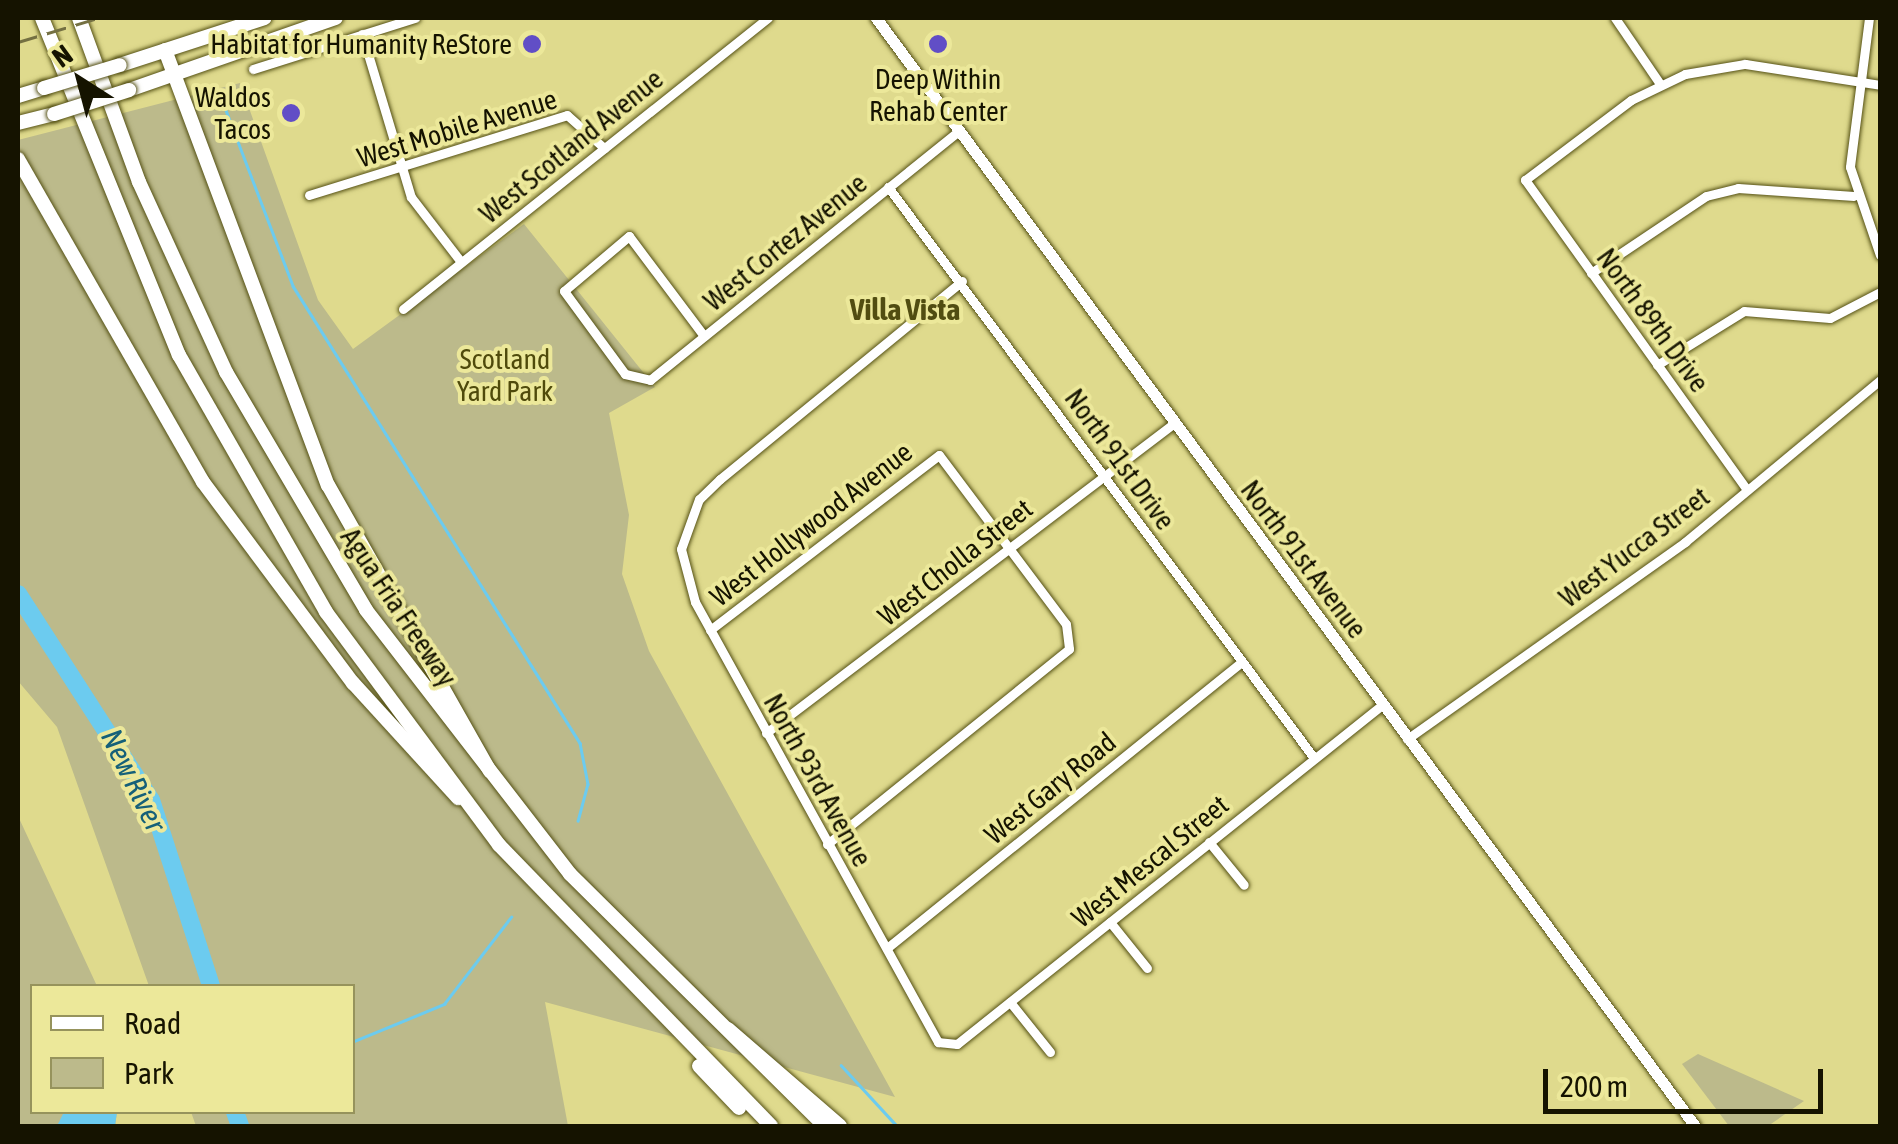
<!DOCTYPE html>
<style>
body{margin:0}
#map{position:relative;width:1898px;height:1144px;overflow:hidden;background:#dfda8d;font-family:"Asap Condensed",sans-serif}
div>[style]{position:absolute}
[style*='--x']{left:calc(var(--x)*1px);top:calc(var(--y)*1px);width:calc(var(--w)*1px);rotate:calc(var(--a)*1deg)}
.green>*{inset:0;background:#bcba8b}
.water>*{inset:0;background:#6ccbef}
.stream>*{height:2.5px;margin:-1.25px;padding:0 1.25px;transform-origin:1.25px;border-radius:1.25px;background:#6ccbef}
.river>*{height:18px;margin:-9px;padding:0 9px;transform-origin:9px;border-radius:9px;background:#6ccbef}
.roads{filter:drop-shadow(0 0 2px #555115) drop-shadow(0 0 2px #555115)}
.minor>*{height:9px;margin:-4.5px;padding:0 4.5px;transform-origin:4.5px;border-radius:4.5px;background:#fff}
.major>*{height:11px;margin:-5.5px;padding:0 5.5px;transform-origin:5.5px;border-radius:5.5px;background:#fff}
.highway>*{height:14px;margin:-7px;padding:0 7px;transform-origin:7px;border-radius:7px;background:#fff}
.rail>*{height:2.5px;margin-top:-1.25px;transform-origin:0;background:repeating-linear-gradient(90deg,#747042 0 20px,transparent 0 30px)}
.bridges{filter:drop-shadow(0 0 2px #555115) drop-shadow(0 0 2px #555115)}
.highway-bridge>*{height:14px;margin:-7px;padding:0 7px;transform-origin:7px;border-radius:7px;background:#fff}
.dots>*{width:28px;height:28px;translate:-50% -50%;box-sizing:border-box;border:5px solid #ece89a;border-radius:50%}
span{translate:-50% -50%;white-space:nowrap;text-align:center;line-height:1.15;-webkit-text-stroke:8px #ece89a;paint-order:stroke}
.poi-label{font-size:28px;color:#151300}
.right{translate:-100% -50%;text-align:right}
.street-label{font-size:28px;color:#151300}
.park-label{font-size:28px;color:#4f4a0b}
.neighbourhood-label{font-size:30px;color:#514d11;font-weight:700}
.water-label{font-size:30px;color:#156079;font-style:italic}
.frame{position:absolute;inset:0;border:20px solid #151300;pointer-events:none}
.legend{position:absolute;left:30px;top:984px;width:325px;height:130px;box-sizing:border-box;background:#ece89a;border:2px solid #96935c;margin:0;padding:12px 18px;list-style:none;font-size:30px;color:#151300}
.legend li{display:flex;align-items:center;gap:20px;height:50px}
.legend b{width:50px;border:2px solid #96935c}
.north{position:absolute;left:30px;top:30px;width:100px;height:100px;-webkit-text-stroke:8px #ece89a;paint-order:stroke;rotate:324deg;font-size:28px;font-weight:700;line-height:40px;text-align:center;color:#151300}
.north::after{content:'';display:block;margin:auto;width:35px;height:45px;background:#151300;clip-path:polygon(50% 0,100% 100%,50% 72%,0 100%)}
.scale{position:absolute;left:1543px;top:1069px;width:280px;height:45px;box-sizing:border-box;border:5px solid #151300;border-top:0;padding-left:12px;font-size:30px;line-height:35px;white-space:nowrap;color:#151300;-webkit-text-stroke:8px #ece89a;paint-order:stroke}
</style>
<div id="map">
<div class="green">
<i style="clip-path:polygon(240px 83px,318px 300px,353px 349px,524px 224px,655px 387px,609px 413px,629px 515px,622px 574px,649px 651px,895px 1097px,545px 1002px,568px 1126px,196px 1126px,191px 1112px,352px 1112px,352px 986px,149px 986px,57px 727px,18px 681px,18px 140px)"></i>
<i style="clip-path:polygon(18px 816px,97px 986px,32px 986px,32px 1112px,117px 1112px,115px 1126px,18px 1126px)"></i>
<i style="clip-path:polygon(1698px 1054px,1804px 1101px,1768px 1126px,1729px 1126px,1682px 1064px)"></i>
</div>
<div class="water">
<i style="clip-path:polygon(64px 1112px,117px 1112px,115px 1126px,57px 1126px)"></i>
</div>
<div class="stream">
<i style="--x:224;--y:105;--w:194;--a:69.1"></i>
<i style="--x:293;--y:286;--w:540;--a:57.87"></i>
<i style="--x:580;--y:743;--w:42;--a:79"></i>
<i style="--x:588;--y:784;--w:38;--a:105"></i>
<i style="--x:352;--y:1042;--w:100;--a:-22.4"></i>
<i style="--x:444;--y:1004;--w:110;--a:-52.4"></i>
<i style="--x:841;--y:1065;--w:83;--a:47.4"></i>
</div>
<div class="river">
<i style="--x:18;--y:594;--w:245;--a:57.2"></i>
<i style="--x:151;--y:800;--w:195;--a:72.1"></i>
<i style="--x:235;--y:1112;--w:15;--a:70"></i>
</div>
<div class="roads">
<div class="minor">
<i style="--x:1615;--y:18;--w:80;--a:55.7"></i>
<i style="--x:1869;--y:18;--w:150;--a:97.3"></i>
<i style="--x:1850;--y:167;--w:93;--a:71.2"></i>
<i style="--x:362;--y:34;--w:170;--a:73.3"></i>
<i style="--x:411;--y:197;--w:82;--a:52.4"></i>
<i style="--x:253;--y:69;--w:170;--a:-17.5"></i>
<i style="--x:888;--y:187;--w:712;--a:53.27"></i>
<i style="--x:309;--y:195;--w:270;--a:-17.2"></i>
<i style="--x:567;--y:115;--w:50;--a:41.7"></i>
<i style="--x:1591;--y:273;--w:138;--a:-33.8"></i>
<i style="--x:1706;--y:196;--w:33;--a:-14"></i>
<i style="--x:1738;--y:188;--w:116;--a:3.9"></i>
<i style="--x:962;--y:281;--w:313;--a:140.7"></i>
<i style="--x:720;--y:479;--w:29;--a:136"></i>
<i style="--x:699;--y:499;--w:53;--a:109.8"></i>
<i style="--x:681;--y:549;--w:55;--a:75.2"></i>
<i style="--x:695;--y:602;--w:503;--a:61.09"></i>
<i style="--x:938;--y:1042;--w:19;--a:6"></i>
<i style="--x:957;--y:1044;--w:544;--a:-38.58"></i>
<i style="--x:403;--y:309;--w:467;--a:-38.6"></i>
<i style="--x:704;--y:336;--w:125;--a:-126.9"></i>
<i style="--x:629;--y:236;--w:85;--a:139.8"></i>
<i style="--x:564;--y:291;--w:103;--a:53.7"></i>
<i style="--x:625;--y:374;--w:26;--a:13"></i>
<i style="--x:650;--y:380;--w:397;--a:-38.9"></i>
<i style="--x:1657;--y:365;--w:102;--a:-31.8"></i>
<i style="--x:1744;--y:311;--w:86;--a:4.7"></i>
<i style="--x:1830;--y:318;--w:56;--a:-27.5"></i>
<i style="--x:1745;--y:487;--w:378;--a:-125.6"></i>
<i style="--x:1525;--y:180;--w:133;--a:-37"></i>
<i style="--x:1631;--y:100;--w:60;--a:-25.7"></i>
<i style="--x:1685;--y:74;--w:61;--a:-9.5"></i>
<i style="--x:1745;--y:64;--w:137;--a:8.8"></i>
<i style="--x:710;--y:630;--w:288;--a:-37.4"></i>
<i style="--x:939;--y:455;--w:211;--a:53.1"></i>
<i style="--x:1066;--y:624;--w:25;--a:83"></i>
<i style="--x:1069;--y:649;--w:311;--a:141.1"></i>
<i style="--x:766;--y:733;--w:511;--a:-37.21"></i>
<i style="--x:1407;--y:739;--w:341;--a:-35.3"></i>
<i style="--x:1685;--y:542;--w:254;--a:-39.7"></i>
<i style="--x:1209;--y:842;--w:55;--a:50.9"></i>
<i style="--x:1110;--y:922;--w:59;--a:51.2"></i>
<i style="--x:887;--y:948;--w:456;--a:-38.9"></i>
<i style="--x:1010;--y:1002;--w:64;--a:51.3"></i>
</div>
<div class="major">
<i style="--x:876;--y:18;--w:1378;--a:53.53"></i>
</div>
<div class="highway">
<i style="--x:42;--y:18;--w:364;--a:67.9"></i>
<i style="--x:179;--y:355;--w:296;--a:60.2"></i>
<i style="--x:326;--y:612;--w:290;--a:53.4"></i>
<i style="--x:499;--y:845;--w:391;--a:45.9"></i>
<i style="--x:79;--y:18;--w:175;--a:69.9"></i>
<i style="--x:139;--y:182;--w:209;--a:65.4"></i>
<i style="--x:226;--y:372;--w:276;--a:59.5"></i>
<i style="--x:366;--y:610;--w:334;--a:52.3"></i>
<i style="--x:570;--y:874;--w:359;--a:44.7"></i>
<i style="--x:165;--y:50;--w:465;--a:69.5"></i>
<i style="--x:328;--y:485;--w:329;--a:60.5"></i>
<i style="--x:120;--y:65;--w:152;--a:-18"></i>
<i style="--x:129;--y:90;--w:219;--a:-19.2"></i>
<i style="--x:18;--y:96;--w:27;--a:-17"></i>
<i style="--x:18;--y:123;--w:37;--a:-14"></i>
<i style="--x:18;--y:159;--w:372;--a:60.2"></i>
<i style="--x:203;--y:482;--w:251;--a:53.3"></i>
<i style="--x:353;--y:683;--w:156;--a:47.6"></i>
<i style="--x:728;--y:1029;--w:148;--a:40.9"></i>
<i style="--x:699;--y:1066;--w:58;--a:46.4"></i>
</div>
</div>
<div class="rail">
<i style="--x:18;--y:42;--w:84;--a:-16.7"></i>
</div>
<div class="bridges">
<div class="highway-bridge">
<i style="--x:44;--y:88;--w:79;--a:-16.8"></i>
<i style="--x:54;--y:114;--w:79;--a:-17.7"></i>
</div>
</div>
<div class="dots">
<i style="left:532px;top:44px;background:#614ec6"></i>
<i style="left:938px;top:44px;background:#614ec6"></i>
<i style="left:291px;top:113px;background:#614ec6"></i>
</div>
<div class="poi-label">
<span class="right" style="left:512px;top:44px">Habitat for Humanity ReStore</span>
<span style="left:938px;top:95px">Deep Within<br>Rehab Center</span>
<span class="right" style="left:271px;top:113px">Waldos<br>Tacos</span>
</div>
<div class="street-label">
<span style="left:457px;top:128px;rotate:-17deg">West Mobile Avenue</span>
<span style="left:571px;top:146px;rotate:-39deg">West Scotland Avenue</span>
<span style="left:785px;top:242px;rotate:-39deg">West Cortez Avenue</span>
<span style="left:1653px;top:320px;rotate:54deg">North 89th Drive</span>
<span style="left:1120px;top:459px;rotate:54deg">North 91st Drive</span>
<span style="left:811px;top:524px;rotate:-38deg">West Hollywood Avenue</span>
<span style="left:1634px;top:547px;rotate:-37deg">West Yucca Street</span>
<span style="left:1304px;top:559px;rotate:53deg">North 91st Avenue</span>
<span style="left:955px;top:562px;rotate:-38deg">West Cholla Street</span>
<span style="left:399px;top:607px;rotate:56deg">Agua Fria Freeway</span>
<span style="left:818px;top:780px;rotate:61deg">North 93rd Avenue</span>
<span style="left:1050px;top:788px;rotate:-39deg">West Gary Road</span>
<span style="left:1150px;top:861px;rotate:-39deg">West Mescal Street</span>
</div>
<div class="park-label">
<span style="left:505px;top:375px">Scotland<br>Yard Park</span>
</div>
<div class="neighbourhood-label">
<span style="left:905px;top:309px">Villa Vista</span>
</div>
<div class="water-label">
<span style="left:134px;top:780px;rotate:64deg">New River</span>
</div>
<div class="frame"></div>
<ul class="legend">
<li><b style="height:12px;background:#fff"></b>Road</li>
<li><b style="height:28px;background:#bcba8b"></b>Park</li>
</ul>
<div class="north">N</div>
<div class="scale">200 m</div>
</div>
